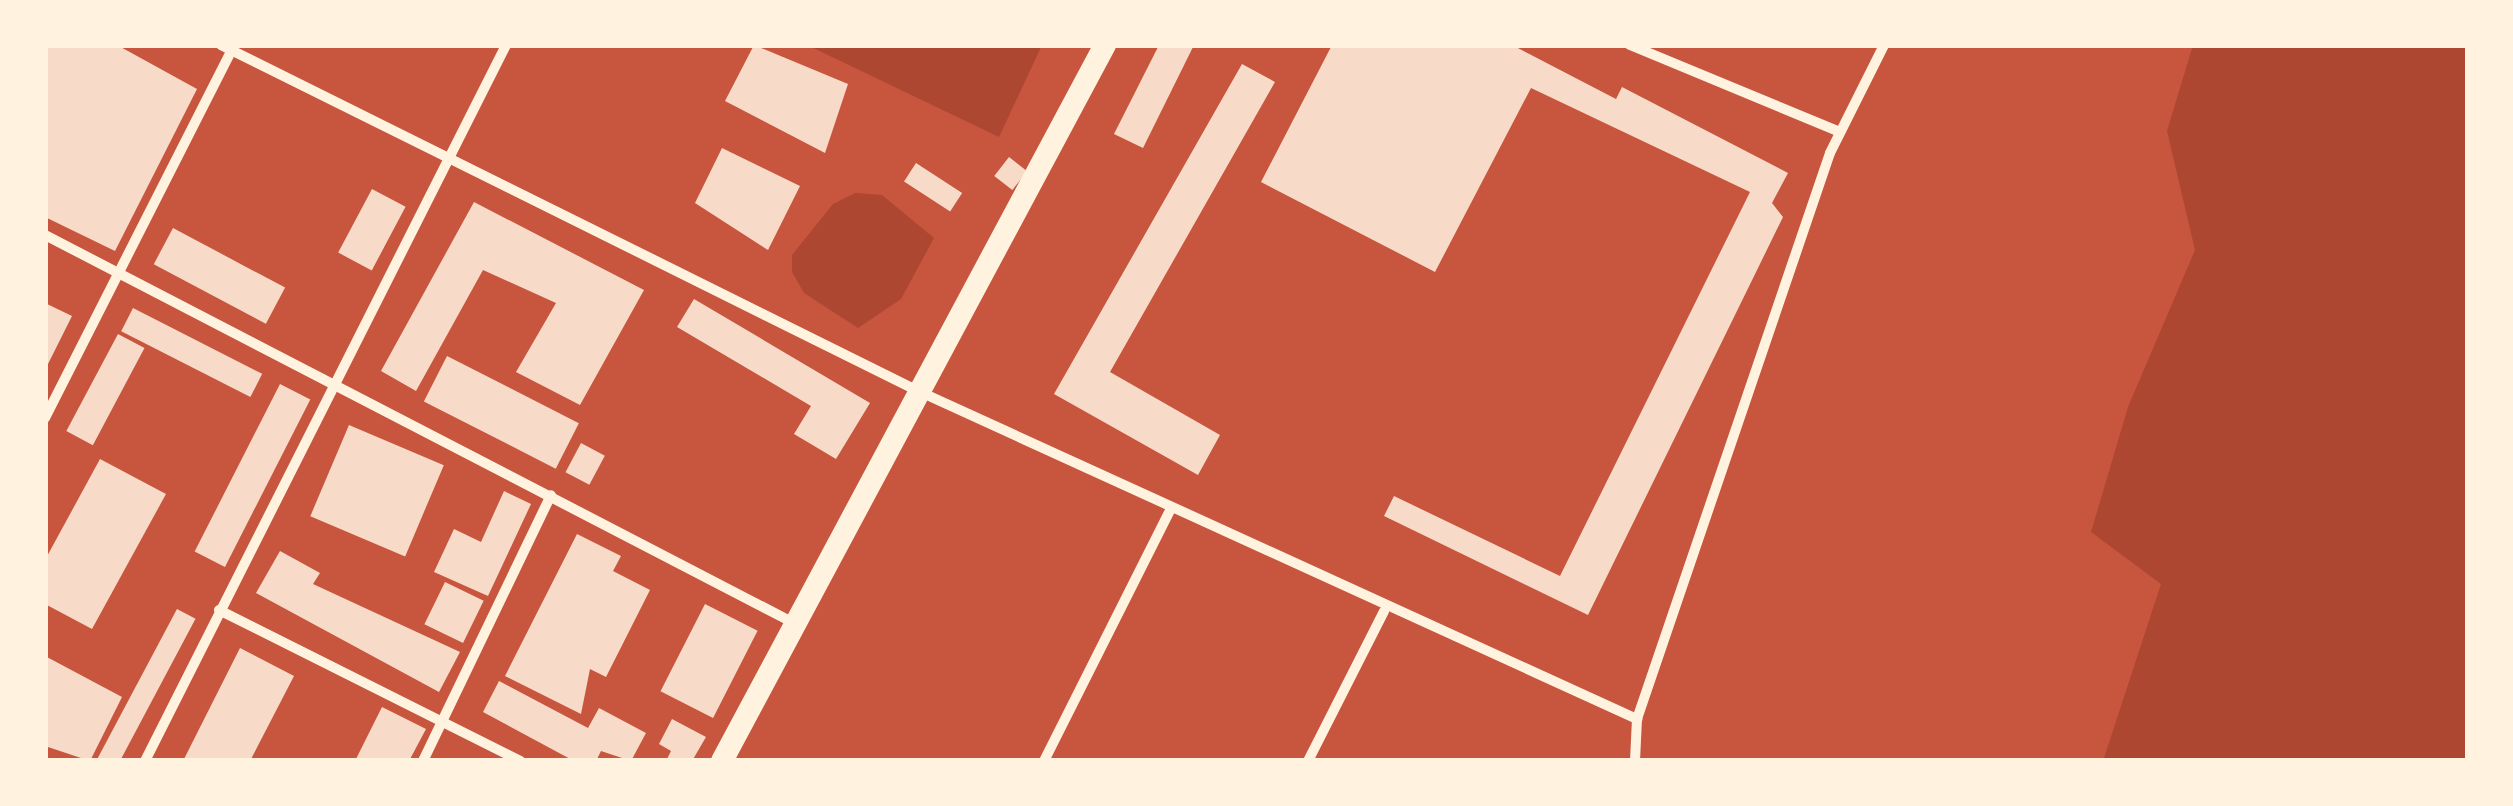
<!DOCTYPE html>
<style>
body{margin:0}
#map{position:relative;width:2513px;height:806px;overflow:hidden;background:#c8553d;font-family:"Alegreya Sans",sans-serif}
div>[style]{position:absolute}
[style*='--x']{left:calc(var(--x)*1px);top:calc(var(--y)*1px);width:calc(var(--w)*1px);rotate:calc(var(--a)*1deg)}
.green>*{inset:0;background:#ae4732}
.building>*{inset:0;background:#f7dbc8;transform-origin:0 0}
.minor>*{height:10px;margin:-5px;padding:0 5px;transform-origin:5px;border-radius:5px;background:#fff3e0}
.primary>*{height:22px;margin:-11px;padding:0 11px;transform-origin:11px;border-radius:11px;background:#fff3e0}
span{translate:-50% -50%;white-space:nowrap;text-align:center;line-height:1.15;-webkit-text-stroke:8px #fff3e0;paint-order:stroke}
.frame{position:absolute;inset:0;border:48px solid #fff3e0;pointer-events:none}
</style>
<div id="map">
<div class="green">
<i style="clip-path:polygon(807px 45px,1042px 45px,999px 137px)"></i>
<i style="clip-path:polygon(2193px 45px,2468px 45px,2468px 761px,2103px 761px,2161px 584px,2091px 532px,2128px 407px,2195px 250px,2167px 131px)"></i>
<i style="clip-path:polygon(855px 193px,882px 195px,934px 238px,901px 299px,858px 328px,804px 293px,792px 272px,792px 255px,833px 204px)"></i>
</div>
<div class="building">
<i style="clip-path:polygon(45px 45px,117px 45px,197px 89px,115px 251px,45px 217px)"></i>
<i style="clip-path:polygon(754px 45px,848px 84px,825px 153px,725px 101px)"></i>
<i style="clip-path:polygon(1159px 45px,1194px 45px,1143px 148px,1114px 134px)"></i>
<i style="clip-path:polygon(1332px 45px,1512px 45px,1616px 99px,1622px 87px,1788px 173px,1772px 203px,1783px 217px,1588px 615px,1384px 516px,1394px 496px,1560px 576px,1750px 192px,1531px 88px,1435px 272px,1261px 182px)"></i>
<i style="clip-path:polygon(1242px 64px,1275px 82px,1110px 372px,1220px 435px,1198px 475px,1054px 394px)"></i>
<i style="clip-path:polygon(722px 148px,800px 186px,768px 250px,695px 203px)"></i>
<i style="left:1009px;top:157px;width:23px;height:24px;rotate:38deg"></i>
<i style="left:916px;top:163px;width:55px;height:22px;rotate:33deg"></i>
<i style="left:372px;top:189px;width:38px;height:72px;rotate:28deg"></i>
<i style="clip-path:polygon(474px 202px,644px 290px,580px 405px,516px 372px,556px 303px,483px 270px,416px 391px,381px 371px)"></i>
<i style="left:173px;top:228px;width:127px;height:41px;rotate:28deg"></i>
<i style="clip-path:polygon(694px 299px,870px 403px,836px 459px,794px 434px,811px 406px,677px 327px)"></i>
<i style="clip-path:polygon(45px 303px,72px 316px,45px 370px)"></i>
<i style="left:133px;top:308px;width:145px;height:26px;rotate:27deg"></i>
<i style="left:118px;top:334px;width:30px;height:110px;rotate:28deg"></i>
<i style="left:447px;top:356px;width:148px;height:51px;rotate:27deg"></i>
<i style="left:280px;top:384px;width:34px;height:188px;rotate:27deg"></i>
<i style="left:349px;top:425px;width:103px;height:99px;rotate:23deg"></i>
<i style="left:581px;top:443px;width:27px;height:33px;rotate:28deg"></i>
<i style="clip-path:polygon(100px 459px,166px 494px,92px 629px,45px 604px,45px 560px)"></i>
<i style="clip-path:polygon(504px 491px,531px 504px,488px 596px,434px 572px,454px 529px,481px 542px)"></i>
<i style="clip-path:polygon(577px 534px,621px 556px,613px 571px,650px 590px,606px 677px,590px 669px,581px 714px,505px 676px)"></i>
<i style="clip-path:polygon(280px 551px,320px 573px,313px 584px,460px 652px,439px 692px,256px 593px)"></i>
<i style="left:445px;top:582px;width:43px;height:47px;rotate:26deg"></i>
<i style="left:705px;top:604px;width:59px;height:98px;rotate:27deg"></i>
<i style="left:177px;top:609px;width:21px;height:171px;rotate:28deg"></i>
<i style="clip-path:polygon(240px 648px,294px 676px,250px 761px,183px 761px)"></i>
<i style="clip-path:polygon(45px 656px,122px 697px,90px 761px,45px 746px)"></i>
<i style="clip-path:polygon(499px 681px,588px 728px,599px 708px,646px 733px,631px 761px,601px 751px,596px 761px,574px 761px,483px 712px)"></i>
<i style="clip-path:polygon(382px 707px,426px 729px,409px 761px,355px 761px)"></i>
<i style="clip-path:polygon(672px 719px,706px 737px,692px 761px,666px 761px,671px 751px,659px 744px)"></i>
</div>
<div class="minor">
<i style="--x:221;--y:45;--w:776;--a:26.4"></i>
<i style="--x:916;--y:390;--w:793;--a:24.53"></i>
<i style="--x:1630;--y:45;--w:227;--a:22.5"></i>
<i style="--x:45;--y:235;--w:841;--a:27.39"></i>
<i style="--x:45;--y:418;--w:413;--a:-63.1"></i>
<i style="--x:219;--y:610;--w:337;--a:26.6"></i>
<i style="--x:145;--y:761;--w:802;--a:-63.24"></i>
<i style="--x:423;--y:761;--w:295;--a:-64.3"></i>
<i style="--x:1044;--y:761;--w:280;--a:-63.3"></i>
<i style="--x:1308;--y:761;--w:168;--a:-63.1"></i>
<i style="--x:1635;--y:761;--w:42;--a:-87.3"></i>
<i style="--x:1637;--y:719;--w:598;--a:-71.17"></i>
<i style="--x:1830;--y:153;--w:121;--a:-63.4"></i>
</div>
<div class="primary">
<i style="--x:722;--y:761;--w:812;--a:-61.86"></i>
</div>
<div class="frame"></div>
</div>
